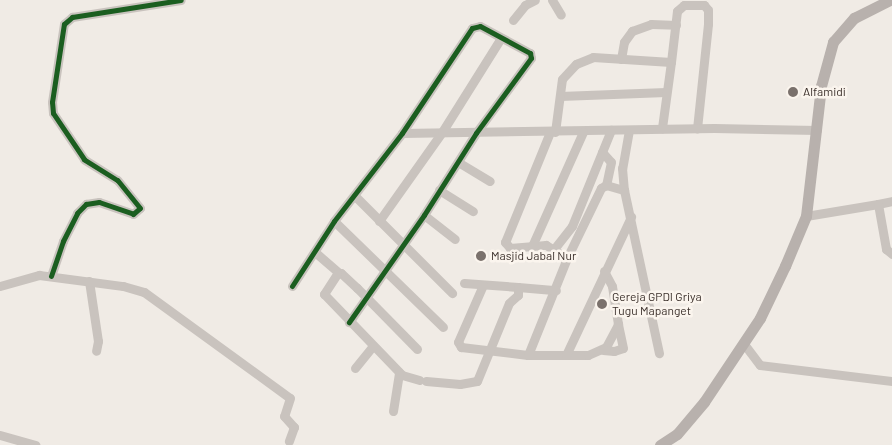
<!DOCTYPE html>
<style>
body{margin:0}
#map{position:relative;width:892px;height:445px;overflow:hidden;background:#f0ebe5;font-family:Barlow,sans-serif}
div>[style]{position:absolute}
[style*='--x']{left:calc(var(--x)*1px);top:calc(var(--y)*1px);width:calc(var(--w)*1px);rotate:calc(var(--a)*1deg)}
.minor>*{height:9px;margin:-4.5px;padding:0 4.5px;transform-origin:4.5px;border-radius:4.5px;background:#c9c3be}
.major>*{height:11px;margin:-5.5px;padding:0 5.5px;transform-origin:5.5px;border-radius:5.5px;background:#b8b1ad}
.cycleway>*{height:5px;margin:-2.5px;padding:0 2.5px;transform-origin:2.5px;border-radius:2.5px;background:#1b5e20}
.dots>*{width:14px;height:14px;translate:-50% -50%;box-sizing:border-box;border:2px solid #fbf5ee;border-radius:50%}
span{translate:-50% -50%;white-space:nowrap;text-align:center;line-height:1.15;-webkit-text-stroke:5px #fbf5ee;paint-order:stroke}
.poi-label{font-size:12px;color:#3b302b}
.left{translate:0 -50%;text-align:left}
</style>
<div id="map">
<div class="minor">
<i style="--x:552;--y:0;--w:17;--a:59"></i>
<i style="--x:513;--y:20;--w:19;--a:-51"></i>
<i style="--x:525;--y:5;--w:11;--a:-27"></i>
<i style="--x:621;--y:59;--w:17;--a:-80"></i>
<i style="--x:624;--y:42;--w:14;--a:-54"></i>
<i style="--x:632;--y:31;--w:20;--a:-20"></i>
<i style="--x:651;--y:24;--w:25;--a:2"></i>
<i style="--x:671;--y:62;--w:51;--a:-83.3"></i>
<i style="--x:677;--y:11;--w:9;--a:-41"></i>
<i style="--x:684;--y:5;--w:20;--a:0"></i>
<i style="--x:704;--y:5;--w:6;--a:51"></i>
<i style="--x:708;--y:10;--w:14;--a:90"></i>
<i style="--x:708;--y:24;--w:105;--a:96"></i>
<i style="--x:560;--y:96;--w:106;--a:-2.2"></i>
<i style="--x:629;--y:130;--w:39;--a:100"></i>
<i style="--x:622;--y:168;--w:22;--a:85"></i>
<i style="--x:624;--y:190;--w:167;--a:77.9"></i>
<i style="--x:550;--y:132;--w:119;--a:112.2"></i>
<i style="--x:505;--y:242;--w:8;--a:50"></i>
<i style="--x:510;--y:248;--w:36;--a:-5"></i>
<i style="--x:546;--y:245;--w:25;--a:32"></i>
<i style="--x:555;--y:132;--w:53;--a:-82.5"></i>
<i style="--x:562;--y:79;--w:21;--a:-47"></i>
<i style="--x:576;--y:64;--w:18;--a:-22"></i>
<i style="--x:593;--y:57;--w:78;--a:3.7"></i>
<i style="--x:671;--y:62;--w:67;--a:97.8"></i>
<i style="--x:402;--y:133;--w:312;--a:-0.9"></i>
<i style="--x:714;--y:128;--w:103;--a:1.1"></i>
<i style="--x:602;--y:152;--w:13;--a:48"></i>
<i style="--x:611;--y:162;--w:24;--a:102"></i>
<i style="--x:458;--y:162;--w:37;--a:31"></i>
<i style="--x:439;--y:190;--w:40;--a:32"></i>
<i style="--x:356;--y:197;--w:136;--a:45"></i>
<i style="--x:878;--y:204;--w:14;--a:-12"></i>
<i style="--x:424;--y:215;--w:39;--a:38"></i>
<i style="--x:806;--y:216;--w:73;--a:-9.5"></i>
<i style="--x:878;--y:204;--w:46;--a:79.9"></i>
<i style="--x:886;--y:249;--w:8;--a:40"></i>
<i style="--x:334;--y:221;--w:152;--a:44.2"></i>
<i style="--x:379;--y:221;--w:109;--a:-54.7"></i>
<i style="--x:442;--y:132;--w:111;--a:-57.9"></i>
<i style="--x:532;--y:246;--w:125;--a:-65.9"></i>
<i style="--x:554;--y:249;--w:29;--a:-52"></i>
<i style="--x:572;--y:226;--w:104;--a:-67.9"></i>
<i style="--x:316;--y:253;--w:30;--a:41"></i>
<i style="--x:51;--y:276;--w:37;--a:-71"></i>
<i style="--x:63;--y:241;--w:31;--a:-63"></i>
<i style="--x:77;--y:213;--w:13;--a:-45"></i>
<i style="--x:86;--y:204;--w:13;--a:-9"></i>
<i style="--x:99;--y:202;--w:36;--a:19"></i>
<i style="--x:133;--y:214;--w:9;--a:-41"></i>
<i style="--x:140;--y:208;--w:36;--a:-129"></i>
<i style="--x:117;--y:180;--w:39;--a:-148"></i>
<i style="--x:84;--y:159;--w:55;--a:-124"></i>
<i style="--x:53;--y:113;--w:11;--a:-95"></i>
<i style="--x:52;--y:102;--w:79;--a:-81.3"></i>
<i style="--x:64;--y:24;--w:11;--a:-41"></i>
<i style="--x:72;--y:17;--w:110;--a:-8.9"></i>
<i style="--x:89;--y:281;--w:61;--a:81.5"></i>
<i style="--x:98;--y:341;--w:10;--a:101"></i>
<i style="--x:464;--y:283;--w:54;--a:4.2"></i>
<i style="--x:483;--y:285;--w:62;--a:113.7"></i>
<i style="--x:458;--y:342;--w:6;--a:59"></i>
<i style="--x:461;--y:347;--w:67;--a:6.8"></i>
<i style="--x:528;--y:355;--w:60;--a:0"></i>
<i style="--x:588;--y:355;--w:20;--a:-24"></i>
<i style="--x:606;--y:347;--w:26;--a:-62"></i>
<i style="--x:618;--y:324;--w:38;--a:-99"></i>
<i style="--x:612;--y:286;--w:17;--a:-118"></i>
<i style="--x:0;--y:286;--w:41;--a:-15.8"></i>
<i style="--x:39;--y:275;--w:85;--a:7.5"></i>
<i style="--x:123;--y:286;--w:22;--a:16"></i>
<i style="--x:144;--y:292;--w:180;--a:36"></i>
<i style="--x:290;--y:398;--w:19;--a:108"></i>
<i style="--x:284;--y:416;--w:15;--a:48"></i>
<i style="--x:294;--y:427;--w:15;--a:110"></i>
<i style="--x:292;--y:286;--w:77;--a:-57.1"></i>
<i style="--x:334;--y:221;--w:111;--a:-52.3"></i>
<i style="--x:402;--y:133;--w:126;--a:-56.3"></i>
<i style="--x:472;--y:28;--w:8;--a:-14"></i>
<i style="--x:480;--y:26;--w:57;--a:28.4"></i>
<i style="--x:530;--y:53;--w:5;--a:79"></i>
<i style="--x:531;--y:58;--w:93;--a:126.3"></i>
<i style="--x:476;--y:133;--w:97;--a:122.4"></i>
<i style="--x:424;--y:215;--w:131;--a:125"></i>
<i style="--x:744;--y:344;--w:26;--a:53"></i>
<i style="--x:760;--y:365;--w:133;--a:6.9"></i>
<i style="--x:417;--y:349;--w:86;--a:-134.5"></i>
<i style="--x:357;--y:288;--w:22;--a:-137"></i>
<i style="--x:341;--y:273;--w:4;--a:166"></i>
<i style="--x:337;--y:274;--w:24;--a:123"></i>
<i style="--x:324;--y:294;--w:112;--a:46.1"></i>
<i style="--x:402;--y:375;--w:18;--a:16"></i>
<i style="--x:603;--y:350;--w:11;--a:5"></i>
<i style="--x:614;--y:351;--w:9;--a:-18"></i>
<i style="--x:623;--y:348;--w:25;--a:-102"></i>
<i style="--x:528;--y:355;--w:105;--a:-68.1"></i>
<i style="--x:567;--y:258;--w:78;--a:-64.1"></i>
<i style="--x:601;--y:188;--w:6;--a:-31"></i>
<i style="--x:606;--y:185;--w:19;--a:16"></i>
<i style="--x:566;--y:355;--w:153;--a:-64.8"></i>
<i style="--x:355;--y:368;--w:28;--a:-51"></i>
<i style="--x:426;--y:381;--w:34;--a:5"></i>
<i style="--x:460;--y:384;--w:17;--a:-10"></i>
<i style="--x:477;--y:381;--w:84;--a:-67.7"></i>
<i style="--x:509;--y:303;--w:12;--a:-42"></i>
<i style="--x:518;--y:295;--w:8;--a:-90"></i>
<i style="--x:518;--y:287;--w:38;--a:5"></i>
<i style="--x:393;--y:411;--w:39;--a:-81"></i>
<i style="--x:0;--y:435;--w:37;--a:16"></i>
</div>
<div class="major">
<i style="--x:660;--y:445;--w:20;--a:-33"></i>
<i style="--x:677;--y:434;--w:42;--a:-49.8"></i>
<i style="--x:704;--y:402;--w:101;--a:-56.3"></i>
<i style="--x:760;--y:318;--w:58;--a:-64.3"></i>
<i style="--x:785;--y:266;--w:54;--a:-67.2"></i>
<i style="--x:806;--y:216;--w:131;--a:-83.4"></i>
<i style="--x:821;--y:86;--w:46;--a:-74.7"></i>
<i style="--x:833;--y:42;--w:32;--a:-49"></i>
<i style="--x:854;--y:18;--w:40;--a:-26.6"></i>
</div>
<div class="cycleway">
<i style="--x:51;--y:276;--w:37;--a:-71"></i>
<i style="--x:63;--y:241;--w:31;--a:-63"></i>
<i style="--x:77;--y:213;--w:13;--a:-45"></i>
<i style="--x:86;--y:204;--w:13;--a:-9"></i>
<i style="--x:99;--y:202;--w:36;--a:19"></i>
<i style="--x:133;--y:214;--w:9;--a:-41"></i>
<i style="--x:140;--y:208;--w:36;--a:-129"></i>
<i style="--x:117;--y:180;--w:39;--a:-148"></i>
<i style="--x:84;--y:159;--w:55;--a:-124"></i>
<i style="--x:53;--y:113;--w:11;--a:-95"></i>
<i style="--x:52;--y:102;--w:79;--a:-81.3"></i>
<i style="--x:64;--y:24;--w:11;--a:-41"></i>
<i style="--x:72;--y:17;--w:110;--a:-8.9"></i>
<i style="--x:292;--y:286;--w:77;--a:-57.1"></i>
<i style="--x:334;--y:221;--w:111;--a:-52.3"></i>
<i style="--x:402;--y:133;--w:126;--a:-56.3"></i>
<i style="--x:472;--y:28;--w:8;--a:-14"></i>
<i style="--x:480;--y:26;--w:57;--a:28.4"></i>
<i style="--x:530;--y:53;--w:5;--a:79"></i>
<i style="--x:531;--y:58;--w:93;--a:126.3"></i>
<i style="--x:476;--y:133;--w:97;--a:122.4"></i>
<i style="--x:424;--y:215;--w:131;--a:125"></i>
</div>
<div class="dots">
<i style="left:793px;top:92px;background:#7a716c"></i>
<i style="left:481px;top:256px;background:#7a716c"></i>
<i style="left:602px;top:304px;background:#7a716c"></i>
</div>
<div class="poi-label">
<span class="left" style="left:803px;top:92px">Alfamidi</span>
<span class="left" style="left:491px;top:256px">Masjid Jabal Nur</span>
<span class="left" style="left:612px;top:304px">Gereja GPDI Griya<br>Tugu Mapanget</span>
</div>
</div>
